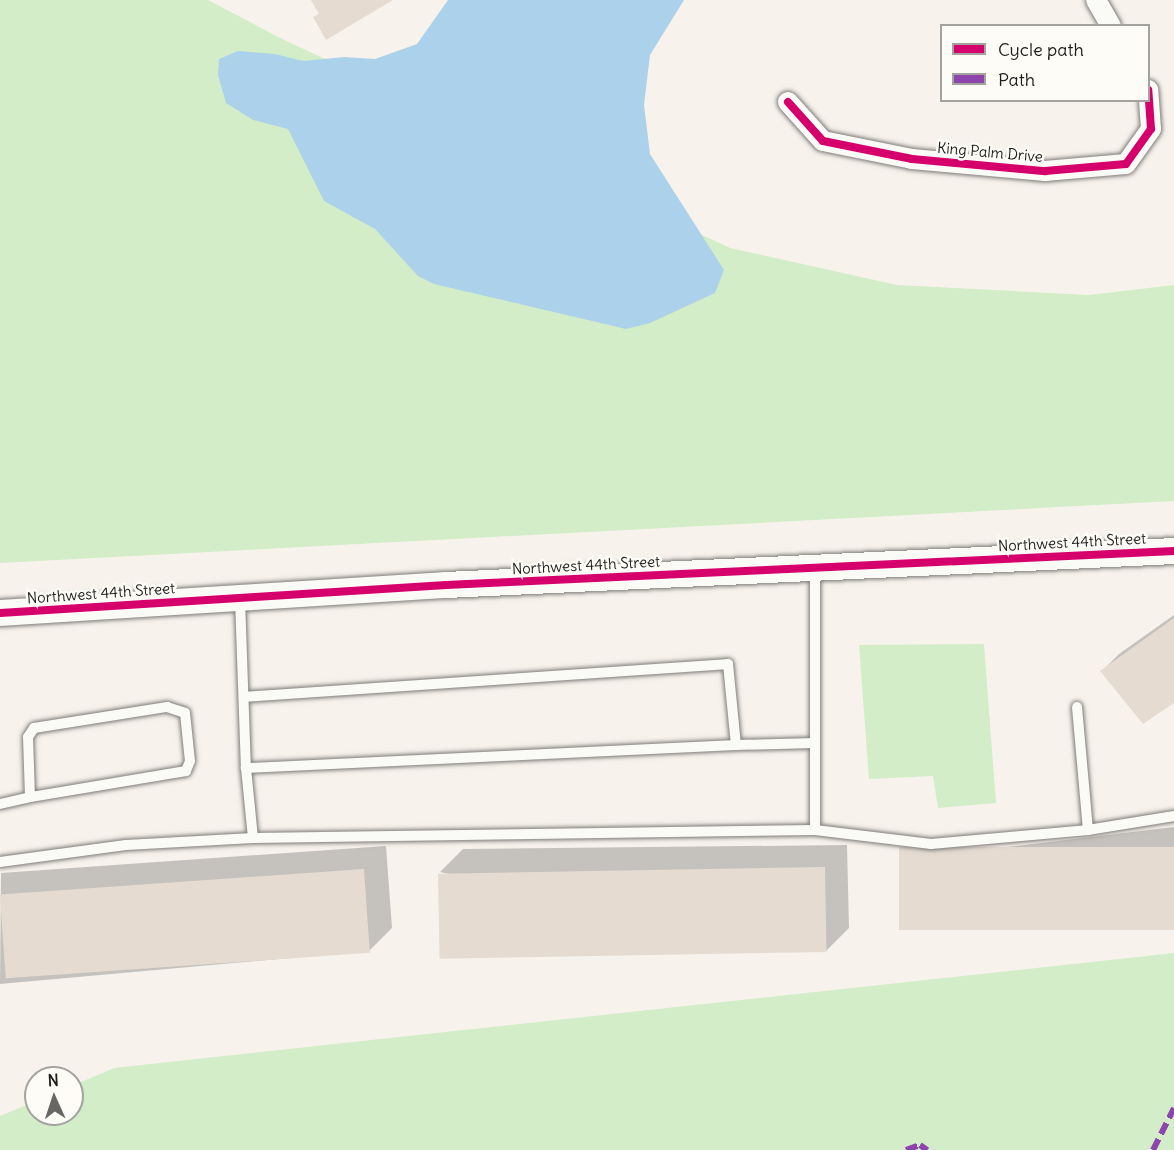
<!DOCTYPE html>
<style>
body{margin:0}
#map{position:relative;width:1174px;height:1150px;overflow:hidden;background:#f7f2ec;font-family:Delius,sans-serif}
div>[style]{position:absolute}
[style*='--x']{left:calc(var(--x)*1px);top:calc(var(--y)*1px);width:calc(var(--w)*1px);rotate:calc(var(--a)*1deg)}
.green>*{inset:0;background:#d3edc8}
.water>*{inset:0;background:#acd2eb}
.shadow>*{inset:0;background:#0003}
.building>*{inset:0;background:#e5dbd1;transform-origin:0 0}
.roads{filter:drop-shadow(0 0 2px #7f7c7a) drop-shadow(0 0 2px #7f7c7a)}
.service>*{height:10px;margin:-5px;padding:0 5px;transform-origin:5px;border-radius:5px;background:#fafaf7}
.minor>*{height:20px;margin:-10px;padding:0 10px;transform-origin:10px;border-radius:10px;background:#fafaf7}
.tertiary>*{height:26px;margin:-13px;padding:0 13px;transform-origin:13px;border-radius:13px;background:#fafaf7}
.quiet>*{height:6px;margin-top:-3px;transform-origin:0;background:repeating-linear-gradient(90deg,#8e44ad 0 12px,transparent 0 18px)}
.cycleway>*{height:8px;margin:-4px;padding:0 4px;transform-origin:4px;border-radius:4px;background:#d6006c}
span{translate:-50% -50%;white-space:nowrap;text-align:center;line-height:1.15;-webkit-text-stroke:5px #fdfcf7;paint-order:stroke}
.street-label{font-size:15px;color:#1c1c1c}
.legend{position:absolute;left:940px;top:24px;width:210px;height:78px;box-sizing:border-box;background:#fdfcf7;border:2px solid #a3a29f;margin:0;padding:8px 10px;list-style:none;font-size:18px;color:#1c1c1c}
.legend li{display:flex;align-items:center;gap:12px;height:30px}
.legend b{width:30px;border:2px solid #a3a29f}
.north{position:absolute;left:24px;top:1066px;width:60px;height:60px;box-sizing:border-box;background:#fdfcf7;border:2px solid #a3a29f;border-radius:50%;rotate:357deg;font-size:16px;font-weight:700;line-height:24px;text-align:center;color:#1c1c1c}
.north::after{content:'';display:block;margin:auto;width:21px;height:27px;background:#696765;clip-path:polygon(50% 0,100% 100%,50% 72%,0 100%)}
</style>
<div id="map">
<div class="green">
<i style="clip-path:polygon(0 0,208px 0,280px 38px,730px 248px,897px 285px,1089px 295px,1174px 285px,1174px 501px,0 563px)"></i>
<i style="clip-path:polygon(984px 644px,996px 803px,938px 808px,933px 776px,869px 779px,859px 645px)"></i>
<i style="clip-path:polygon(1174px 953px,1174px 1150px,0 1150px,0 1116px,36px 1101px,36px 1114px,72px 1114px,72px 1086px,114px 1068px)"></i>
</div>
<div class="water">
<i style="clip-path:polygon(448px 0,684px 0,650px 55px,644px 105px,650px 154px,724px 270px,715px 293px,650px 323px,626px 329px,434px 284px,418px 276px,375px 229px,324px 201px,288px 129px,253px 120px,226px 103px,218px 75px,219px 59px,238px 51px,275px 54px,303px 61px,344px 57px,375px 59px,417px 44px)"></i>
</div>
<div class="shadow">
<i style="clip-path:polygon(1174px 615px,1174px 702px,1102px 671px,1119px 654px)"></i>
<i style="clip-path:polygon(1174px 827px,1174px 929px,903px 880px,925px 857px)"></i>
<i style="clip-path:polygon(847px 845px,849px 928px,826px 951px,440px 872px,463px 849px)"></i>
<i style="clip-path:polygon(386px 846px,392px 928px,369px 951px,0 984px,1px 873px)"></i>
</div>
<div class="building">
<i style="clip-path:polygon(311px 0,393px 0,326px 40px,313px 17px,319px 14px)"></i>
<i style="clip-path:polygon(1174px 618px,1174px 703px,1143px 724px,1100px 671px)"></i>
<i style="left:1174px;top:847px;width:83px;height:275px;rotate:90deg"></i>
<i style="left:825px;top:867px;width:85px;height:387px;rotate:89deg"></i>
<i style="left:364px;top:869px;width:84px;height:365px;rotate:86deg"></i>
</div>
<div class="roads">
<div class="service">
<i style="--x:815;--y:568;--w:262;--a:90"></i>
<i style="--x:240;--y:599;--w:169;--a:88"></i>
<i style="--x:246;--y:768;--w:70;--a:84.3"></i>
<i style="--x:244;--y:697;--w:485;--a:-3.9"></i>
<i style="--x:728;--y:664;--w:81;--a:84.4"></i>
<i style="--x:736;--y:745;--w:491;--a:177.3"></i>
<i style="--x:167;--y:707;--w:19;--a:18"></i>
<i style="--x:185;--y:713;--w:48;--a:84.1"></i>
<i style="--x:190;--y:761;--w:11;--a:112"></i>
<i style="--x:186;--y:771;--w:158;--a:170.5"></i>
<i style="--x:30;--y:797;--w:60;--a:-91.9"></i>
<i style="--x:28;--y:737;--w:11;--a:-56"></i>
<i style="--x:34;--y:728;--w:135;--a:-9"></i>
<i style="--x:1077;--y:707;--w:123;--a:84.9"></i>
<i style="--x:736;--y:745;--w:79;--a:-1.5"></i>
<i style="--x:0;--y:804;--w:31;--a:-13"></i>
<i style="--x:0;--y:862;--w:127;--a:-7.7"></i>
<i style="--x:126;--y:845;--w:127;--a:-3.2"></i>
<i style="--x:253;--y:838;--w:562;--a:-0.82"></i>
<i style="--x:815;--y:830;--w:117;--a:6.9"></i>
<i style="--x:931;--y:844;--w:158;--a:-5.1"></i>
<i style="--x:1088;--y:830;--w:87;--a:-9.2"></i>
</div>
<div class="minor">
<i style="--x:1096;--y:0;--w:30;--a:60"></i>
<i style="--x:788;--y:102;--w:52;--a:48.1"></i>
<i style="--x:823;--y:141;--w:91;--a:11.4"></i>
<i style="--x:912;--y:159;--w:134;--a:5.2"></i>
<i style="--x:1045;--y:171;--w:81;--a:-4.9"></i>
<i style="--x:1126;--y:164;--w:43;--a:-54.5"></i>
<i style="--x:1151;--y:129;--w:39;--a:-94"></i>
</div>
<div class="tertiary">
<i style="--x:0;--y:613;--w:447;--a:-3.6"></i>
<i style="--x:446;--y:585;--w:729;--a:-2.67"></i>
</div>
</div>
<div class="quiet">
<i style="--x:906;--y:1150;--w:15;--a:-20"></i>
<i style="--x:920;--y:1145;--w:9;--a:36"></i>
<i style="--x:1153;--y:1150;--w:47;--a:-63.4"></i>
</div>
<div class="cycleway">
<i style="--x:788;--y:102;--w:52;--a:48.1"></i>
<i style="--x:823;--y:141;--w:91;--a:11.4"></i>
<i style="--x:912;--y:159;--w:134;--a:5.2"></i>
<i style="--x:1045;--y:171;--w:81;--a:-4.9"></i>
<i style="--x:1126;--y:164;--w:43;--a:-54.5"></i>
<i style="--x:1151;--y:129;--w:39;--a:-94"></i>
<i style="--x:0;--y:613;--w:447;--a:-3.6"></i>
<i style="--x:446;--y:585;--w:729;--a:-2.67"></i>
</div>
<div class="street-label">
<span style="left:990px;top:152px;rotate:5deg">King Palm Drive</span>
<span style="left:1072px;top:542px;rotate:-3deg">Northwest 44th Street</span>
<span style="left:586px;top:565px;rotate:-3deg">Northwest 44th Street</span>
<span style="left:101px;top:593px;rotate:-4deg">Northwest 44th Street</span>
</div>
<ul class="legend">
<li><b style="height:8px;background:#d6006c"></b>Cycle path</li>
<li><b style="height:8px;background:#8e44ad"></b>Path</li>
</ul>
<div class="north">N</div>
</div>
